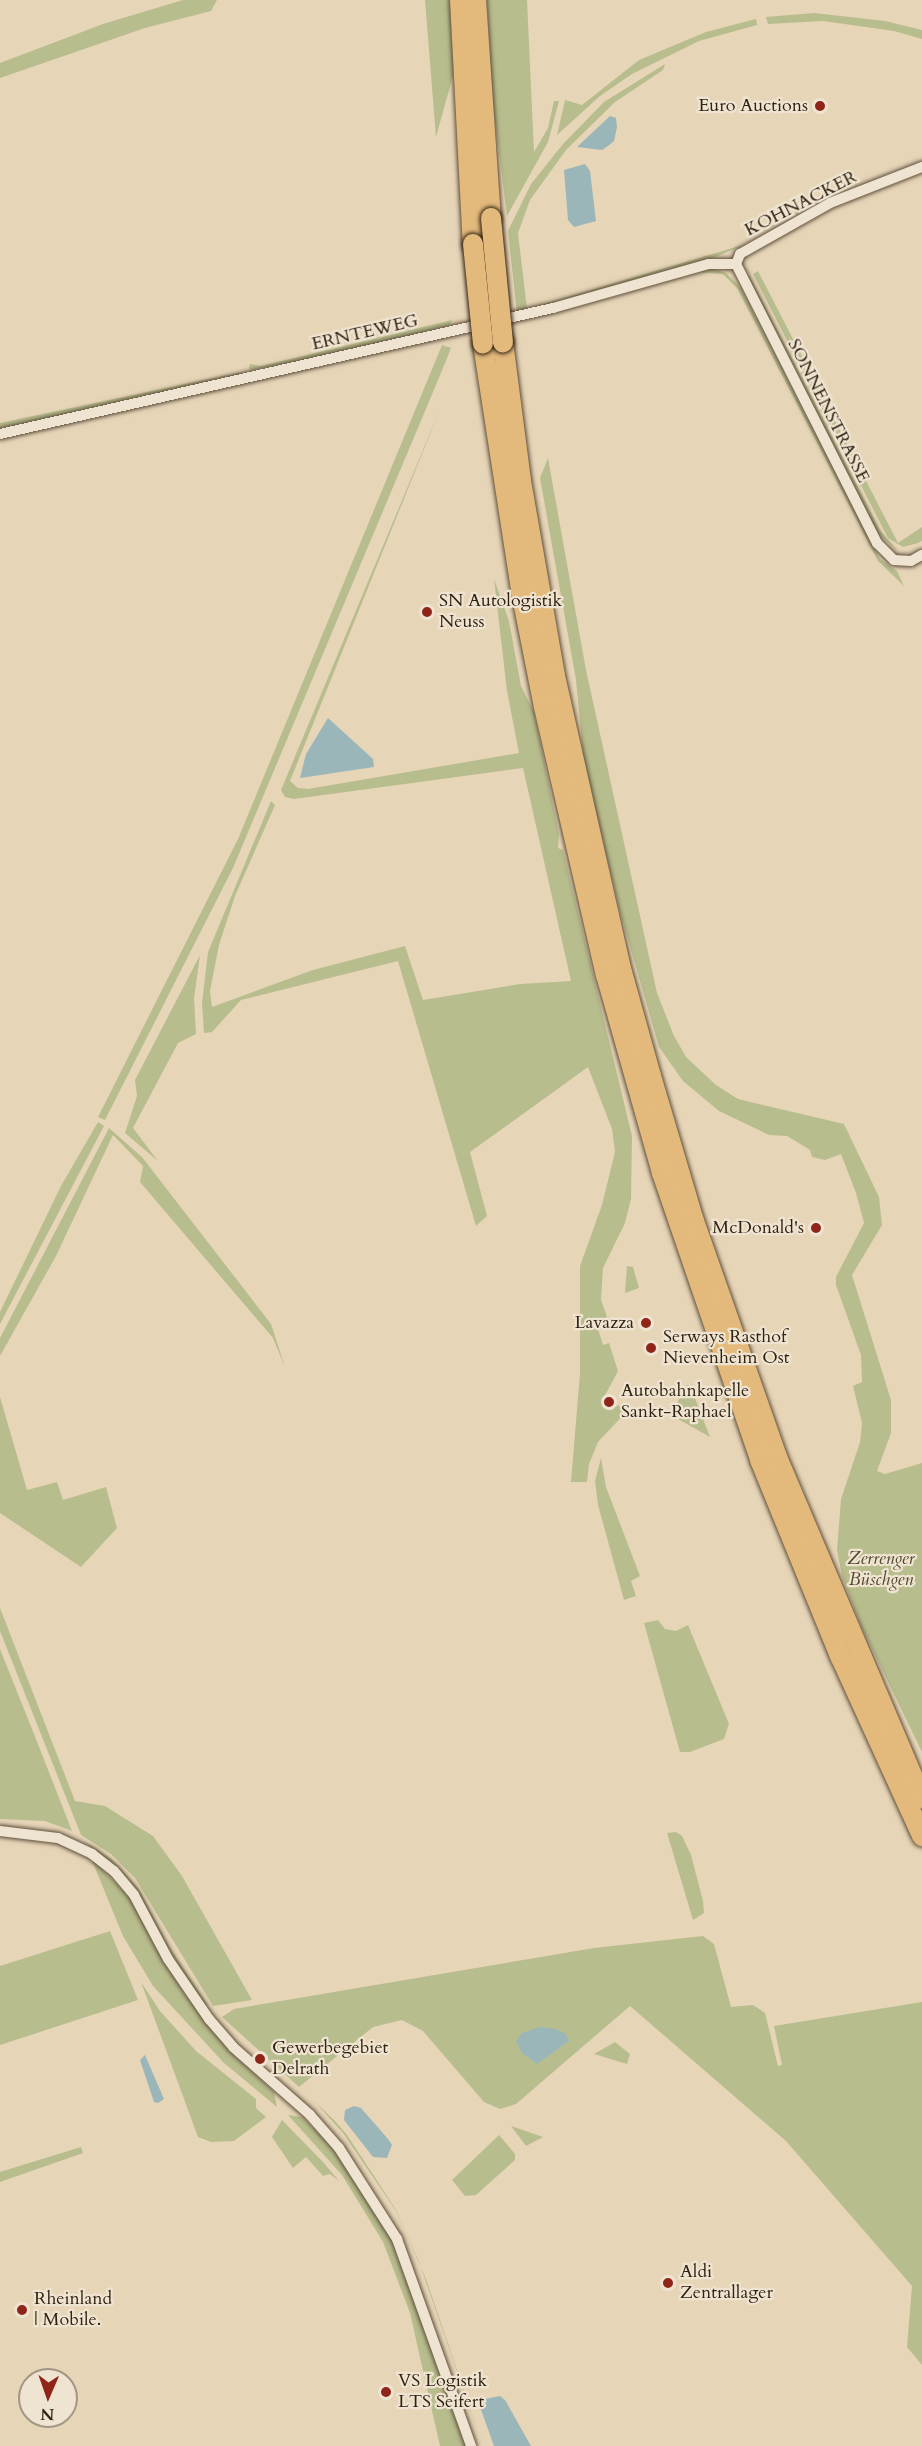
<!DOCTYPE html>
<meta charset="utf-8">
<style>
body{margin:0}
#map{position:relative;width:922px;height:2446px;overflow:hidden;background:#e7d5b8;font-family:Cardo,serif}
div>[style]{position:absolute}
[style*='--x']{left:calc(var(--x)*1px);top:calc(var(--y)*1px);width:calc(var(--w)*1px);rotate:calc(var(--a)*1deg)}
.green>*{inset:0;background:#b8bd8d}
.water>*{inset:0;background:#9ab6b9}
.roads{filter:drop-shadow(0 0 2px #5e4f3a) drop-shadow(0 0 2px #5e4f3a)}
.street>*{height:10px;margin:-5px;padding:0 5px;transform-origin:5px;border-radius:5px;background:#efe4d1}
.highway>*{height:20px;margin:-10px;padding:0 10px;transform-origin:10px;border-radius:10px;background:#e4ba7c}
.bridges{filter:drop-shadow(0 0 2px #312210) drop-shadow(0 0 2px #312210)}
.highway-bridge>*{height:20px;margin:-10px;padding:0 10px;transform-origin:10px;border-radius:10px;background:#e4ba7c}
.dots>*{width:16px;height:16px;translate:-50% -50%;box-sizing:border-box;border:3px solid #efe4d1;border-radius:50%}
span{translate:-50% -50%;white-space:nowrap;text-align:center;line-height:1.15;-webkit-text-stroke:4.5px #efe4d1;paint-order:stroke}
.poi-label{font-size:18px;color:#312210}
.right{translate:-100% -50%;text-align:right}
.left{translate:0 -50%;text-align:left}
.street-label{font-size:18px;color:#312210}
.park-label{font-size:18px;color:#53492f;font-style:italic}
.north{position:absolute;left:18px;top:2368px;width:60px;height:60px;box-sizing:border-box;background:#efe4d1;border:2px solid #a39684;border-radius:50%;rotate:182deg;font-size:16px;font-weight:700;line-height:24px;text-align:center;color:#312210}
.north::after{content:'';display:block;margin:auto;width:21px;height:27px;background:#8f2418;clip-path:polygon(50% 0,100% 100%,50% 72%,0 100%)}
</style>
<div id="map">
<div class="green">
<i style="clip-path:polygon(183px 0,217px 0,211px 11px,145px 28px,0 78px,0 63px,103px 24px)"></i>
<i style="clip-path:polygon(425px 0,452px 0,454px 72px,436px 137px)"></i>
<i style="clip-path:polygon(487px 0,527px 0,534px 152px,548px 128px,554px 101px,559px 101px,548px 142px,507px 216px,492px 95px)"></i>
<i style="clip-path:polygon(814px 13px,885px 21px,922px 30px,922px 39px,894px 31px,823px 21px,768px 24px,766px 17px)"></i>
<i style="clip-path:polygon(756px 19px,757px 25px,699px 41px,632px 74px,600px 96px,557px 135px,565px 100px,582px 105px,639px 60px,706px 32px)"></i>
<i style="clip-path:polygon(665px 64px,663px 70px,615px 102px,566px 150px,530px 200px,518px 233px,527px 309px,746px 244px,706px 261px,517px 313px,508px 231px,531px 184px,563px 144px,604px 102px)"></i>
<i style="clip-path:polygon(710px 268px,726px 273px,741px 288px,880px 559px,897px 571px,904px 586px,878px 561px,737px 288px,723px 274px,696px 272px)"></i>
<i style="clip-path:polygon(758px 271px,898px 543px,922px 527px,922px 541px,918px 543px,903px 547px,888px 538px,753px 274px)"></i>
<i style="clip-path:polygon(749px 275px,880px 530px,898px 551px,879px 535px,747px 280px)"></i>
<i style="clip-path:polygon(452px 320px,450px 325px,360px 349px,251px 370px,249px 368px,250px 364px,261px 366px)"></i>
<i style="clip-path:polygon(442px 345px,451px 348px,441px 373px,233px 868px,105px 1120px,98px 1117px,238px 839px)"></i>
<i style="clip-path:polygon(242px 372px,240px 376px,0 431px,0 423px)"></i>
<i style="clip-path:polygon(441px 407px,290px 781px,298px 788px,308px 789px,519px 753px,507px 691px,494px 579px,509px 621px,521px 686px,534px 712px,559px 834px,558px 848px,563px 850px,632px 1136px,631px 1199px,625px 1223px,603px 1268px,601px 1300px,607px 1317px,596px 1322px,603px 1345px,609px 1343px,618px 1371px,602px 1401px,604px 1408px,612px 1410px,618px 1405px,627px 1411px,598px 1442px,589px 1464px,587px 1482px,571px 1482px,580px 1373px,580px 1266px,602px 1205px,615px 1152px,612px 1129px,588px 1067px,470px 1152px,487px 1216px,476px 1226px,398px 961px,241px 1000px,212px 1032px,204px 1033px,202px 1003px,208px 952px,271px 801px,275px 805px,235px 896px,219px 945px,210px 991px,212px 1007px,313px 970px,405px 946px,423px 1000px,520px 984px,571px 981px,523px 768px,294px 799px,285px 797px,281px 790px)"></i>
<i style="clip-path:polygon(548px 458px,586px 670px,657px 993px,674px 1036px,686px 1057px,716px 1085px,738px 1099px,844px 1124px,879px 1197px,882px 1225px,852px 1275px,891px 1400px,891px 1433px,877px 1471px,885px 1474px,922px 1463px,922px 1752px,862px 1628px,842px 1576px,837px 1550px,841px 1499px,860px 1442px,862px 1423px,853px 1386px,862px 1382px,861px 1355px,836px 1285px,836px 1277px,864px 1223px,856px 1193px,841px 1154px,825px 1160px,812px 1157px,810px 1150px,787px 1136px,769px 1135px,719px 1111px,683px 1081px,659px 1047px,621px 915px,584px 764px,576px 680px,540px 478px)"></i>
<i style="clip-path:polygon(200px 955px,194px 998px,196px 1034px,178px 1043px,133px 1128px,158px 1161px,125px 1133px,137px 1096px,135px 1080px)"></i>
<i style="clip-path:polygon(98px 1122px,104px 1126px,0 1324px,0 1312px,61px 1186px)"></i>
<i style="clip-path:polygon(109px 1128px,142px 1157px,271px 1324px,285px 1367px,273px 1338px,140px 1182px,143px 1166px,113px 1135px,56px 1256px,0 1356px,0 1338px)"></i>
<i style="clip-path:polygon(627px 1266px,633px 1267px,639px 1288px,625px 1293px)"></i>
<i style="clip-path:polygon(687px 1385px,690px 1385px,710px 1437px,678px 1419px,677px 1403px)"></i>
<i style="clip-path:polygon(0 1397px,27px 1490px,57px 1482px,63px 1500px,106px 1487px,117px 1528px,81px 1567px,0 1513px)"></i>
<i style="clip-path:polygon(601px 1458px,606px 1487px,640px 1576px,631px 1581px,636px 1596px,624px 1600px,598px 1505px,595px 1481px)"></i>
<i style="clip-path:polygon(0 1608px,75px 1801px,105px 1806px,153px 1836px,182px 1876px,252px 2000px,213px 2006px,135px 1878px,111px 1854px,81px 1835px,0 1631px)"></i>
<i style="clip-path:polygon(658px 1620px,665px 1629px,676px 1631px,688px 1625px,729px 1724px,724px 1739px,690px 1752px,680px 1752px,644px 1623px)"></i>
<i style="clip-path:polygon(0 1649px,36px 1739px,72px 1831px,45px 1821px,0 1819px)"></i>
<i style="clip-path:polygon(676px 1832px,682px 1836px,691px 1855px,703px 1901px,704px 1913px,693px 1920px,667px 1833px)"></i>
<i style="clip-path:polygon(84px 1841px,112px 1859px,139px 1889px,169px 1946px,208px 2005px,201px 2002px,168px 1950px,130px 1881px)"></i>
<i style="clip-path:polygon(91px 1858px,132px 1900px,183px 1992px,236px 2057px,274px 2092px,277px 2107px,224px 2063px,153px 1986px,123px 1936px)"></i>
<i style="clip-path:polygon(110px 1931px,138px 2000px,0 2045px,0 1966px)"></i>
<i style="clip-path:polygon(703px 1936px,714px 1944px,731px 2007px,753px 2005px,765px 2013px,778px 2066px,782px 2065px,774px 2026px,922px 2002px,922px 2365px,907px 2347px,912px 2286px,786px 2141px,630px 2006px,516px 2104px,500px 2109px,484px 2102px,423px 2031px,402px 2020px,373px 2027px,299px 2087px,222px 2017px,234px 2009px,594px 1948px)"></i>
<i style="clip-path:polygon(141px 1982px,160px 2011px,196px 2051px,256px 2099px,256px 2108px,266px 2117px,234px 2141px,211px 2142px,198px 2137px)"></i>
<i style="clip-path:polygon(615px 2042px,630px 2054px,627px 2064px,594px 2054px)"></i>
<i style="clip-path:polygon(315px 2102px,335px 2121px,347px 2135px,378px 2182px,396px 2210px,400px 2219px,426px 2279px,483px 2446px,418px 2259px,396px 2211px,343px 2133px)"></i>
<i style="clip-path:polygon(288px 2115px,302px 2117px,320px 2135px,345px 2164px,390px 2236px,466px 2446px,440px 2446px,410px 2313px,383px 2242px,342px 2175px)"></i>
<i style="clip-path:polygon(282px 2120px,323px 2162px,339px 2181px,330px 2174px,323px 2176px,306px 2157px,293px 2168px,272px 2137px)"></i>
<i style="clip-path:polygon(511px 2126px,543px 2137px,526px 2146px)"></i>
<i style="clip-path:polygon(499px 2135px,515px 2154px,515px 2160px,476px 2195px,465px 2196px,452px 2180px)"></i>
<i style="clip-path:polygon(81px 2147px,83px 2153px,0 2182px,0 2172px)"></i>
</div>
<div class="water">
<i style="clip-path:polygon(610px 116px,616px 118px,617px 127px,614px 141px,608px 146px,602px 150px,577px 147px)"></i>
<i style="clip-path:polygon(585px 164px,590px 171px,596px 221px,574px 227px,568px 220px,564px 170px)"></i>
<i style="clip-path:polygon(328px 718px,373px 759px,374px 767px,300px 778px,306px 754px)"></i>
<i style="clip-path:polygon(540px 2027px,556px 2029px,566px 2034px,569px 2041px,537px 2064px,522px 2053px,516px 2041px,522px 2033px)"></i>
<i style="clip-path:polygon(145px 2055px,164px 2099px,158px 2103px,154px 2102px,140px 2060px)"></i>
<i style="clip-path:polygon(354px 2106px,361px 2108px,388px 2139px,392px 2145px,387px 2158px,373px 2157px,344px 2120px,345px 2110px)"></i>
<i style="clip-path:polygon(500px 2396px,505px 2400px,531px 2446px,494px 2446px,480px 2407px,485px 2399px)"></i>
</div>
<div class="roads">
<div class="street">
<i style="--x:736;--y:264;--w:313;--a:63.2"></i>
<i style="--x:877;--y:543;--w:24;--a:45"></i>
<i style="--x:894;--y:560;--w:17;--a:3"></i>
<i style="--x:911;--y:561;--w:13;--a:-29"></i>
<i style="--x:736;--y:264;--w:11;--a:-68"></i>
<i style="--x:740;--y:254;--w:103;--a:-29.5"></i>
<i style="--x:830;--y:203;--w:99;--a:-21.4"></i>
<i style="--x:0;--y:434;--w:567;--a:-12.84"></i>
<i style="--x:553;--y:308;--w:162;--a:-15.8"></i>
<i style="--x:709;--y:264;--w:27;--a:0"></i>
<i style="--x:0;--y:1831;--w:58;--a:6.9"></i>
<i style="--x:58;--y:1838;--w:38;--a:25"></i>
<i style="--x:92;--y:1854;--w:28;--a:38"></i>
<i style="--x:114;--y:1871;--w:31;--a:50"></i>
<i style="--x:134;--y:1895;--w:72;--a:62"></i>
<i style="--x:168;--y:1959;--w:73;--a:55.7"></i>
<i style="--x:209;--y:2019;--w:37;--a:49"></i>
<i style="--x:233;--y:2047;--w:103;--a:41.4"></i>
<i style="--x:310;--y:2115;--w:44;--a:48.7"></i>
<i style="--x:339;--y:2148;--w:108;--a:57.5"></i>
<i style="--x:397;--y:2239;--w:220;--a:70.3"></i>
</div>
<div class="highway">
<i style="--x:460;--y:0;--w:244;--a:87"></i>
<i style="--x:476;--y:0;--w:219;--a:86.1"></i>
<i style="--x:503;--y:342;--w:140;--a:82.6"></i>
<i style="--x:521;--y:481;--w:198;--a:80.1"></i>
<i style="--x:555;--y:676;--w:296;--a:77.3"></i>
<i style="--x:620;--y:965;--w:115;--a:74.4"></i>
<i style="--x:651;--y:1076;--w:151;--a:73.5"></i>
<i style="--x:694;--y:1221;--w:250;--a:70.6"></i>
<i style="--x:777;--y:1457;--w:371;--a:67"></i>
<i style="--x:483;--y:344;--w:260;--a:81.2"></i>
<i style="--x:523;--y:601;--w:108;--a:78.8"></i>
<i style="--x:544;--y:707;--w:275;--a:77"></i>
<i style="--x:606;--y:975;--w:206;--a:74.2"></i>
<i style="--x:662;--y:1173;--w:303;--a:71.1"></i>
<i style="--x:760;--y:1460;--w:214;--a:67.8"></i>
<i style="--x:841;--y:1658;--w:196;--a:65.5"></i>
</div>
</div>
<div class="bridges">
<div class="highway-bridge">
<i style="--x:491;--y:218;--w:125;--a:84.5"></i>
<i style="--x:473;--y:244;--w:100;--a:84.3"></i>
</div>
</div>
<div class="dots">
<i style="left:820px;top:106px;background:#8f2418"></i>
<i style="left:427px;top:612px;background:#8f2418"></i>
<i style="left:816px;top:1228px;background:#8f2418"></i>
<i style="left:646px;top:1323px;background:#8f2418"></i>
<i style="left:651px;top:1348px;background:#8f2418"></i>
<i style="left:609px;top:1402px;background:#8f2418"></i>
<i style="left:260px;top:2059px;background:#8f2418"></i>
<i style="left:668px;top:2283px;background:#8f2418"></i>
<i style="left:22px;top:2310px;background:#8f2418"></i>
<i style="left:386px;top:2392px;background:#8f2418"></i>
</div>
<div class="poi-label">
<span class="right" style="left:808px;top:106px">Euro Auctions</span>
<span class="left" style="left:439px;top:612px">SN Autologistik<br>Neuss</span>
<span class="right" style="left:804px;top:1228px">McDonald's</span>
<span class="right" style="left:634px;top:1323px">Lavazza</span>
<span class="left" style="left:663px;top:1348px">Serways Rasthof<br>Nievenheim Ost</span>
<span class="left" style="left:621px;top:1402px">Autobahnkapelle<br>Sankt-Raphael</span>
<span class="left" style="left:272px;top:2059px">Gewerbegebiet<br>Delrath</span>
<span class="left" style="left:680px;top:2283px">Aldi<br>Zentrallager</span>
<span class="left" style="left:34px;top:2310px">Rheinland<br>| Mobile.</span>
<span class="left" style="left:398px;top:2392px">VS Logistik<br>LTS Seifert</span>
</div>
<div class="street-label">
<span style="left:801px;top:204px;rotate:-27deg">KOHNACKER</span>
<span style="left:365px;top:333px;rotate:-13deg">ERNTEWEG</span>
<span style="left:828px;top:411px;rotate:63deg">SONNENSTRASSE</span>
</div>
<div class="park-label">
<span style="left:881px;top:1570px">Zerrenger<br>Büschgen</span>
</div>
<div class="north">N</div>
</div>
